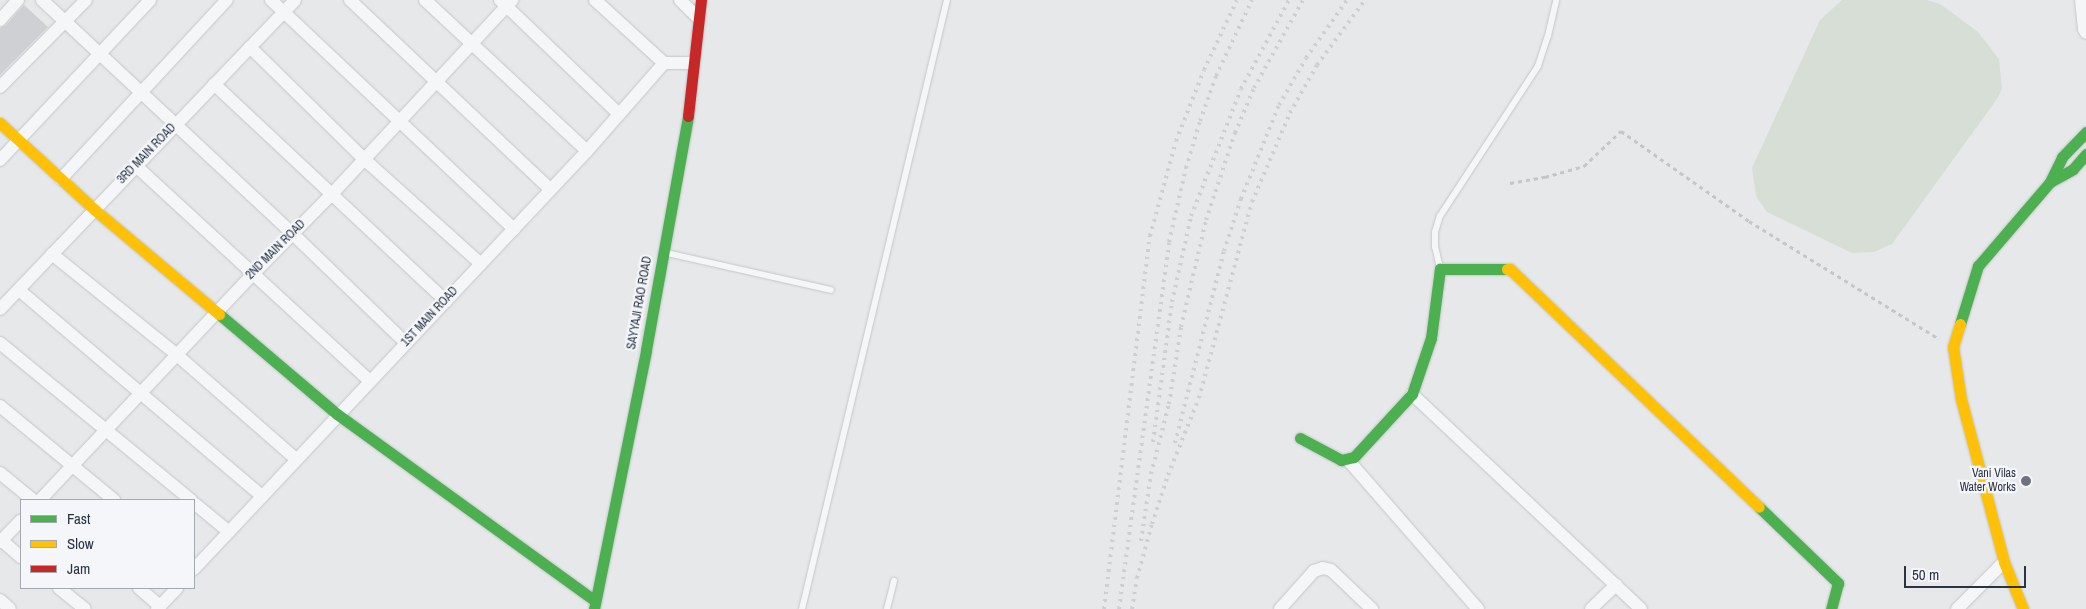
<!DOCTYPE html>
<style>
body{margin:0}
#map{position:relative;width:2086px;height:609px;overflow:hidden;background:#e6e8ea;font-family:"Archivo Narrow",sans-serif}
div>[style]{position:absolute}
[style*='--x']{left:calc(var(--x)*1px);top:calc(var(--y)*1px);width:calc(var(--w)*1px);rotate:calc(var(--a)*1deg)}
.green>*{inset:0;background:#d6ded6}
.building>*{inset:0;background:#ced0d3}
.path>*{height:3px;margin-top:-1.5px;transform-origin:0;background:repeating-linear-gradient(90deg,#c5c6ca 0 4px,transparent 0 8px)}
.roads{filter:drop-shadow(0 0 1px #c4c6c8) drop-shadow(0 0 1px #c4c6c8)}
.lane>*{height:6px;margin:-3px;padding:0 3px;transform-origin:3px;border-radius:3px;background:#f5f6f7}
.street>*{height:12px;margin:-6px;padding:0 6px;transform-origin:6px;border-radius:6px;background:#f5f6f7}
.fast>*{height:11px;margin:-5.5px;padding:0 5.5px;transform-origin:5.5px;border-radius:5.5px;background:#4caf50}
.slow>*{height:11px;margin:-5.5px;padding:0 5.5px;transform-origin:5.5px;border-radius:5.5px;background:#ffc107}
.jam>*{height:11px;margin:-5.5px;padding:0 5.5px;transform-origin:5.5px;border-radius:5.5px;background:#c62828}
.rail>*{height:4px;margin-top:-2px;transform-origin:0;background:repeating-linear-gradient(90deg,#cecfd2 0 2.5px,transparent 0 7.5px)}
.dots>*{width:14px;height:14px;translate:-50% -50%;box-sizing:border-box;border:2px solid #f4f6f9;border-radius:50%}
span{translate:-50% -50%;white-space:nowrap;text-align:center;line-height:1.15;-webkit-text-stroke:4.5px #f4f6f9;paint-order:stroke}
.street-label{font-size:12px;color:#2b3445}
.poi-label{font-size:12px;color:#2b3445}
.right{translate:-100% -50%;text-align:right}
.legend{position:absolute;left:20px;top:499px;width:175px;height:90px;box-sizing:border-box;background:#f4f6f9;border:1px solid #a4a8b1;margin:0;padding:6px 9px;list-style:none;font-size:15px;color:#2b3445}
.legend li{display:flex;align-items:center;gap:10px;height:25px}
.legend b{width:25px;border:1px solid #a4a8b1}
.scale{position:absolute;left:1904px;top:566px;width:122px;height:22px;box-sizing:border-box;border:2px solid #2b3445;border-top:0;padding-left:6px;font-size:15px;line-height:18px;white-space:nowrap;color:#2b3445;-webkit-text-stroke:4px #f4f6f9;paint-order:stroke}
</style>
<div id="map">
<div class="green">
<i style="clip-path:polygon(1842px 0,1926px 0,1940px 4px,1978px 32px,1999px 59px,2002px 89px,1997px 99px,1892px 244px,1874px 252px,1852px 253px,1767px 212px,1756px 196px,1752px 168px,1820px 20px)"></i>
</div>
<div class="building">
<i style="clip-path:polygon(24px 5px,48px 27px,0 75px,0 28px,6px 25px)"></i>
</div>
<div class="path">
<i style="--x:1510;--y:183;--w:36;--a:-10"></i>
<i style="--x:1545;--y:177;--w:41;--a:-15.8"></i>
<i style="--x:1584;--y:166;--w:51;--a:-43.4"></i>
<i style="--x:1621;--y:131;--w:156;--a:35.1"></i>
<i style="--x:1749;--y:221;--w:222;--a:31.8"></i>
</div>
<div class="roads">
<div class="lane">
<i style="--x:667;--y:253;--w:168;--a:12.7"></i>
<i style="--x:1440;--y:268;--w:22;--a:-103"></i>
<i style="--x:1435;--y:247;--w:15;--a:-90"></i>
<i style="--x:1435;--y:232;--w:17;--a:-73"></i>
<i style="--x:1440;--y:216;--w:179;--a:-56.8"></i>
<i style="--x:1538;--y:66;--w:32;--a:-72"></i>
<i style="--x:1548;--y:36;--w:37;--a:-77"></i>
<i style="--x:802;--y:609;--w:626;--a:-76.61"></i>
<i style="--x:887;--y:609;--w:29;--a:-76"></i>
</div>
<div class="street">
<i style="--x:42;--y:0;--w:343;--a:43"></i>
<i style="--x:293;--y:234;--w:157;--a:44"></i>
<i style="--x:271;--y:0;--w:334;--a:43.3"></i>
<i style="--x:350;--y:0;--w:275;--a:43.4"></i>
<i style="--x:425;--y:0;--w:221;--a:43"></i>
<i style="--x:500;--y:0;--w:165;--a:43.8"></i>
<i style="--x:595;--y:0;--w:93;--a:42.4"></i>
<i style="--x:664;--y:63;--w:29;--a:0"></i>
<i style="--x:680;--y:0;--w:27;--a:45"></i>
<i style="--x:2081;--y:0;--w:29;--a:84"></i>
<i style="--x:2084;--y:29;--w:4;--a:63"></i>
<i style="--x:0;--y:20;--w:27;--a:-48"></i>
<i style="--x:250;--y:47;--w:160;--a:44.5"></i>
<i style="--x:364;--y:159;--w:157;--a:41.9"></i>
<i style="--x:214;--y:84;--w:318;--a:43.1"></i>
<i style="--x:0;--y:87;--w:122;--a:-45.3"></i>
<i style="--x:0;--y:160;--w:219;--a:-46.8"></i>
<i style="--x:136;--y:166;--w:318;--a:42.6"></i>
<i style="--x:61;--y:179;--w:244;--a:-47.2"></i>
<i style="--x:52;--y:254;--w:161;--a:38.9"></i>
<i style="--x:177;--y:355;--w:158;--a:41.2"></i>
<i style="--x:19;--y:290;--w:319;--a:40.3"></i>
<i style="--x:0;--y:309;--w:427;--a:-46.3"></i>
<i style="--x:0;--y:343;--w:247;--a:39.4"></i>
<i style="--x:1412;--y:394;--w:314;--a:43.2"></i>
<i style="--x:0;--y:406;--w:148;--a:39.5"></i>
<i style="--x:1348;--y:460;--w:198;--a:48.9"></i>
<i style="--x:0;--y:473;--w:43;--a:39.3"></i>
<i style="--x:40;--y:500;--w:312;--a:-46.7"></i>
<i style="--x:254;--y:273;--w:111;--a:-45.4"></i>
<i style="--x:332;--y:194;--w:265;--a:-47.1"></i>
<i style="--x:194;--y:503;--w:45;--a:39.6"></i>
<i style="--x:0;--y:539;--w:28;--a:41"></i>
<i style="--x:0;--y:542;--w:30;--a:-46"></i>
<i style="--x:194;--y:569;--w:574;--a:-46.77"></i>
<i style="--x:587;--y:151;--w:117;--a:-48.8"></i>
<i style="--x:59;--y:588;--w:33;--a:39"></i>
<i style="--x:139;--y:588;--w:28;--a:41"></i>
<i style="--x:0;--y:600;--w:13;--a:42"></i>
<i style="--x:157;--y:609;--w:29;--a:-46"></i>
<i style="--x:1280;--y:609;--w:51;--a:-48.2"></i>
<i style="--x:1314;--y:571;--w:9;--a:-18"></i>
<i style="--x:1323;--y:568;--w:8;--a:14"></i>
<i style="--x:1331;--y:570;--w:57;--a:43.6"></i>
<i style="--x:1591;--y:609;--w:35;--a:-44"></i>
<i style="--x:1957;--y:609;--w:66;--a:-45"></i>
</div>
<div class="fast">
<i style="--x:2050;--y:182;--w:26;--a:-29"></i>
<i style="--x:2073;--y:169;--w:20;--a:-49"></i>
<i style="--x:219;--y:314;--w:155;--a:40.3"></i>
<i style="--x:337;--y:414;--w:317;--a:35.9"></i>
<i style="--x:1960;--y:324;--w:61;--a:-72.8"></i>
<i style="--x:1978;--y:266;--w:111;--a:-49.4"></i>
<i style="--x:2050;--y:182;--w:28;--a:-64"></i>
<i style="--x:2062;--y:157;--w:35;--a:-46"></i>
<i style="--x:1300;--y:438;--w:47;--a:28.2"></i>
<i style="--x:1341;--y:460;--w:13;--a:-13"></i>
<i style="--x:1354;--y:457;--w:86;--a:-47.4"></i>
<i style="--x:1412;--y:394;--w:59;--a:-71.3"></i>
<i style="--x:1431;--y:338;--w:70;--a:-82.6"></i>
<i style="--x:1440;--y:269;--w:67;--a:0"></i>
<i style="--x:1759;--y:507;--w:110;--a:43.9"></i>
<i style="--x:1838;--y:583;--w:27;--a:105"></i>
<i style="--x:594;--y:609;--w:264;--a:-78.6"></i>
<i style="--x:646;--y:350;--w:238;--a:-79.8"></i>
</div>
<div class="slow">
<i style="--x:0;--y:123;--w:129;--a:42.5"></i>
<i style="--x:95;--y:210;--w:162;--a:40"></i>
<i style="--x:1507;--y:269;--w:3;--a:0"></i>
<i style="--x:1510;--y:269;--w:344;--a:43.7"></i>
<i style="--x:1960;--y:324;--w:24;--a:107"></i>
<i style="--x:1953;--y:347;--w:53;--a:81.3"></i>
<i style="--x:1961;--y:399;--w:169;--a:75.2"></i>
<i style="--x:2004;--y:562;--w:51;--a:68"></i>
</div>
<div class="jam">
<i style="--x:688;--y:116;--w:117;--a:-83.6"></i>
</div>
</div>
<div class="rail">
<i style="--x:1153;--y:442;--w:141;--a:-82.3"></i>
<i style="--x:1172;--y:302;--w:88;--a:-77.5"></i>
<i style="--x:1191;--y:216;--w:136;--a:-68.5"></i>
<i style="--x:1241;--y:89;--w:101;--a:-61.7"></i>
<i style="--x:1175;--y:443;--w:198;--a:-75.7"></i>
<i style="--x:1224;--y:251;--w:55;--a:-71.9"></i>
<i style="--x:1241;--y:199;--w:101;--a:-68"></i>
<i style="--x:1279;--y:105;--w:54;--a:-60.1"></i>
<i style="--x:1306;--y:58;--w:71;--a:-54.7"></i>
<i style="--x:1141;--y:541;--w:68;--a:-81.5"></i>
<i style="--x:1151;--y:474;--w:72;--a:-75.6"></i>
<i style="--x:1169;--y:404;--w:78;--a:-81.1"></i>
<i style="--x:1181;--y:327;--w:110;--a:-76.8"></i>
<i style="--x:1206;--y:220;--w:92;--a:-71.6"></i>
<i style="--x:1235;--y:133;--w:49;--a:-67.1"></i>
<i style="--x:1254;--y:88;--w:101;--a:-60.9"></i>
<i style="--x:1104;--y:609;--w:376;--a:-83"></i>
<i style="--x:1150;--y:236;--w:98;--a:-74.7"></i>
<i style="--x:1176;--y:141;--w:76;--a:-68.5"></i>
<i style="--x:1204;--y:70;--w:77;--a:-64.8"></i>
<i style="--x:1119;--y:609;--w:370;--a:-82.2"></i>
<i style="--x:1169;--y:242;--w:76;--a:-77.1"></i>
<i style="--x:1186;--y:168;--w:49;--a:-73.4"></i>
<i style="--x:1200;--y:121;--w:48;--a:-70.4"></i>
<i style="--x:1216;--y:76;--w:84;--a:-64.7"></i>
<i style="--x:1132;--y:609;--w:31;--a:-81"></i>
<i style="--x:1137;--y:578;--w:56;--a:-74.5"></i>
<i style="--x:1152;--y:524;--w:52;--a:-71.9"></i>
<i style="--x:1168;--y:475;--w:83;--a:-68.1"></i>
<i style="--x:1199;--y:398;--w:203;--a:-74.9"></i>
<i style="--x:1252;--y:202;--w:97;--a:-66.9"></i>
<i style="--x:1290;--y:113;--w:55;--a:-60.6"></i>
<i style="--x:1317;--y:65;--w:81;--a:-53.6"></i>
</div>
<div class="dots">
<i style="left:2026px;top:481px;background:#6c737f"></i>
</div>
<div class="street-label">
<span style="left:147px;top:154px;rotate:-46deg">3RD MAIN ROAD</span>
<span style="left:276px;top:250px;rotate:-45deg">2ND MAIN ROAD</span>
<span style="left:640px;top:303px;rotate:-80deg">SAYYAJI RAO ROAD</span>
<span style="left:430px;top:317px;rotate:-47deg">1ST MAIN ROAD</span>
</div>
<div class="poi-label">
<span class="right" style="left:2016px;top:481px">Vani Vilas<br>Water Works</span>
</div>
<ul class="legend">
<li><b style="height:6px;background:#4caf50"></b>Fast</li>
<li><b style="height:6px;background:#ffc107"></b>Slow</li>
<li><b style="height:6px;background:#c62828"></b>Jam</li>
</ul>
<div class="scale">50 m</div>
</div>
